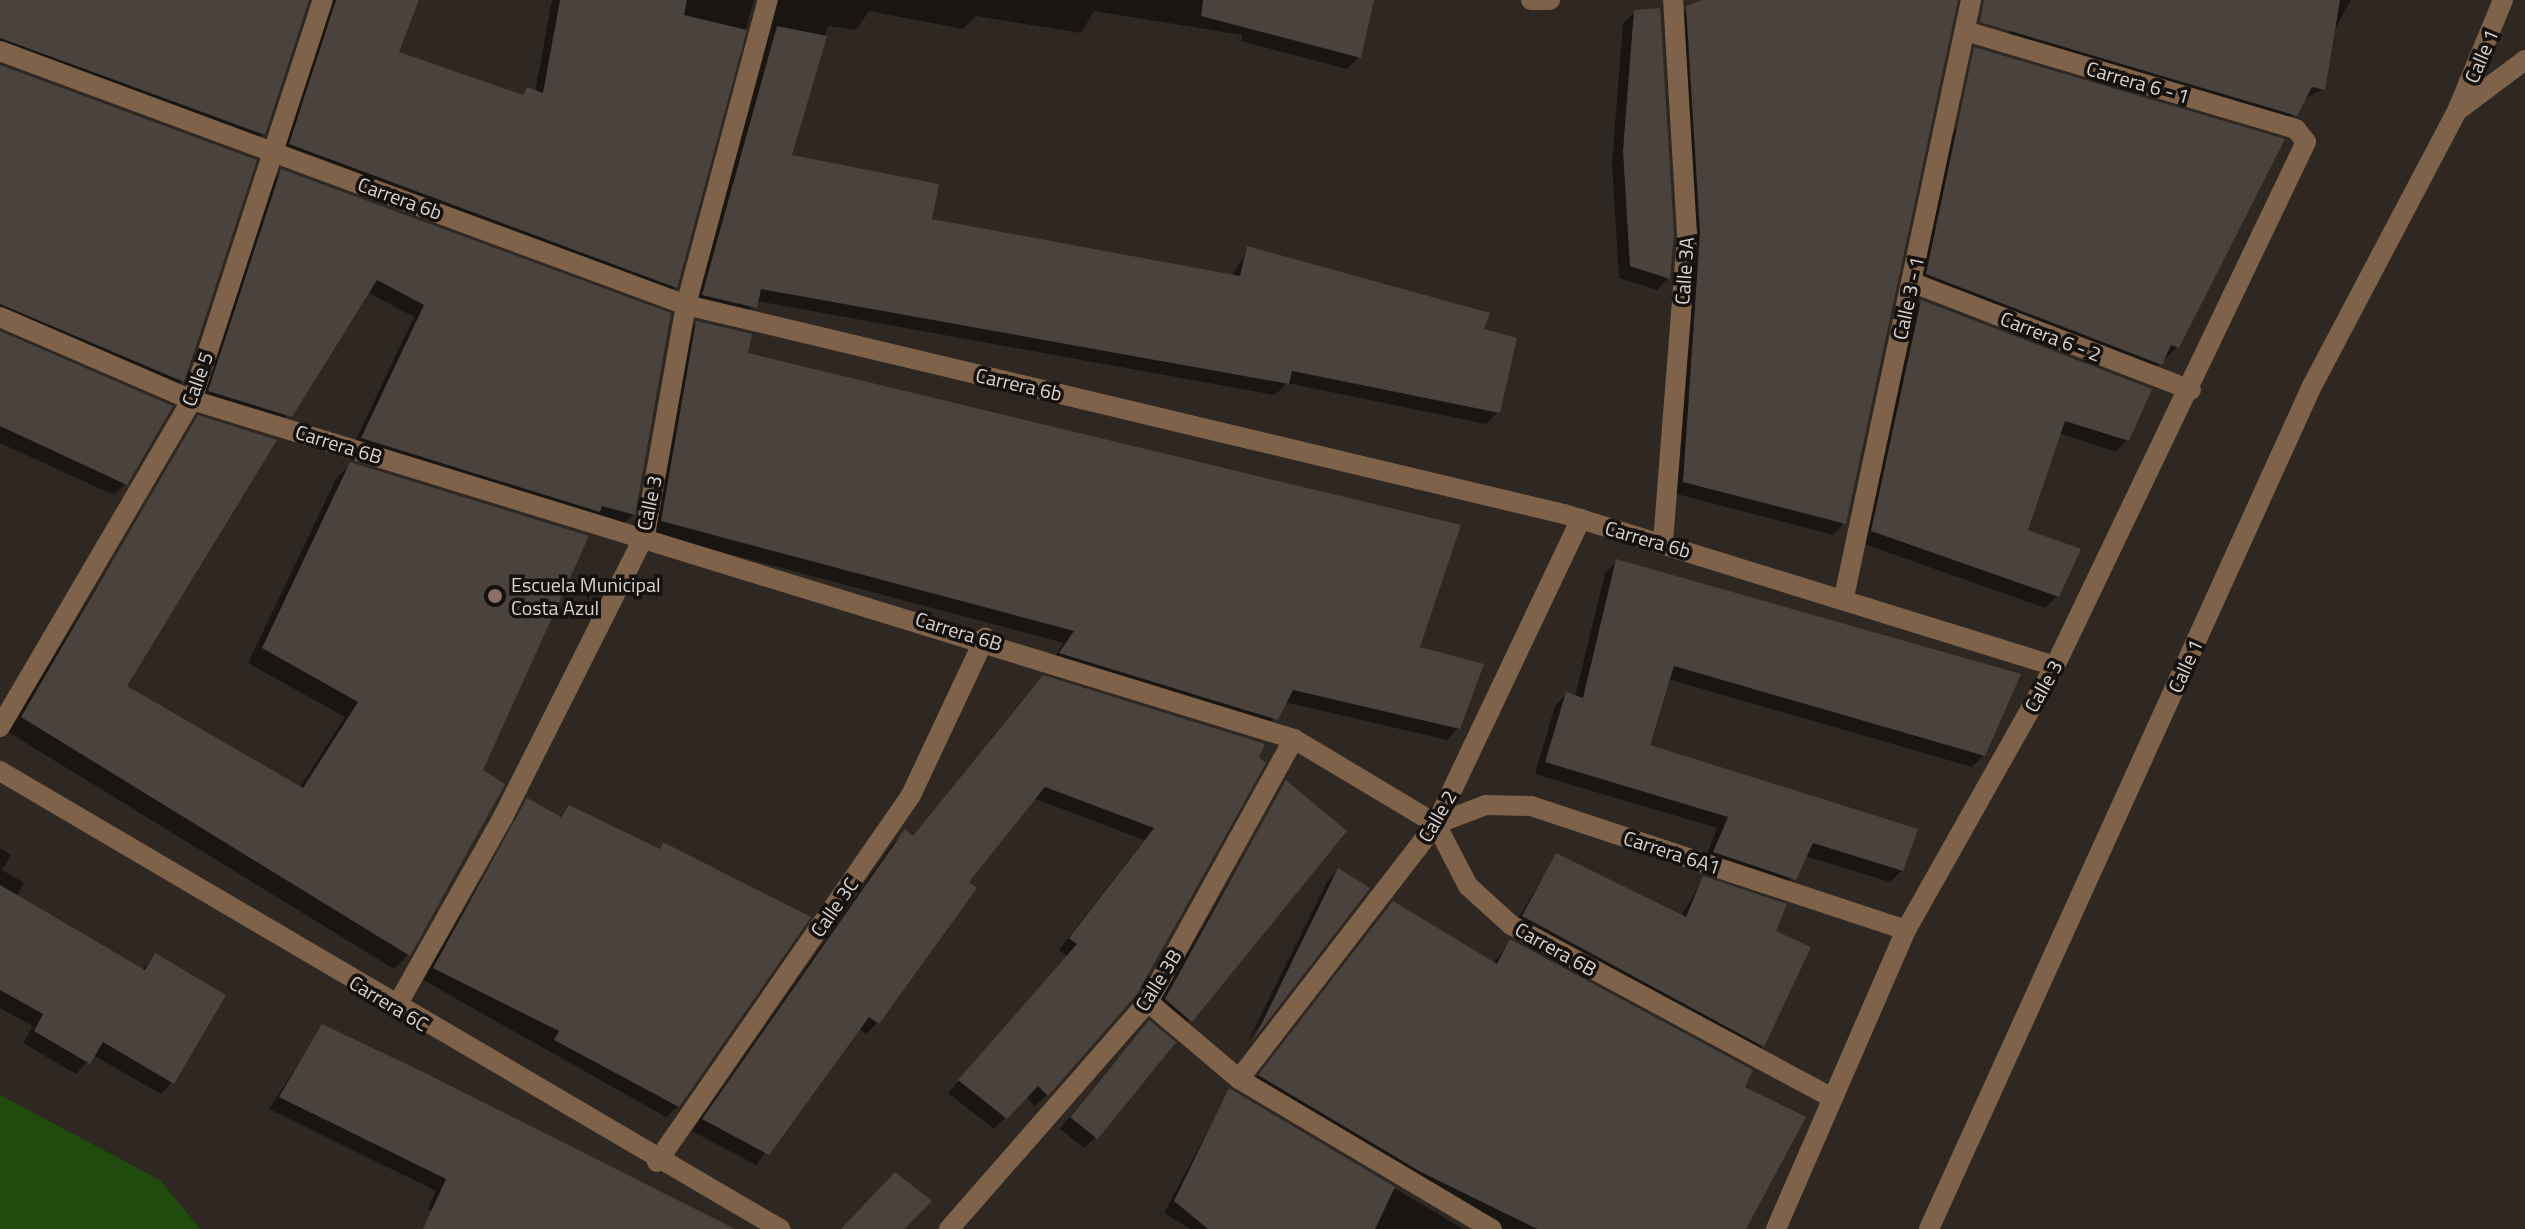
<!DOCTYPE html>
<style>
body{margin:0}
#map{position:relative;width:2525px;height:1229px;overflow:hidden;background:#2f2822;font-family:"Titillium Web",sans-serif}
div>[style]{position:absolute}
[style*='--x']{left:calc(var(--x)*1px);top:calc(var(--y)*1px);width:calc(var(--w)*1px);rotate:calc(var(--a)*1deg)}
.green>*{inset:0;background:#214a0e}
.shadow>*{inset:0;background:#0007}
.building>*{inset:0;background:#4a423c;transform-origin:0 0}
.minor>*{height:20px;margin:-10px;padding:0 10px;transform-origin:10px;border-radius:10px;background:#7f624a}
.dots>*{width:22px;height:22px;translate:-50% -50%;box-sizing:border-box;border:4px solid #15110f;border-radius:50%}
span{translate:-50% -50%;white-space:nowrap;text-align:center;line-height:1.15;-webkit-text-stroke:7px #15110f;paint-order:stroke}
.street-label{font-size:20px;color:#d9d3d0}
.poi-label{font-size:20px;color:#d9d3d0}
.left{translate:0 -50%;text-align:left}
</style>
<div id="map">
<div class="green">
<i style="clip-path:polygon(0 1095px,160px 1180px,200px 1229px,0 1229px)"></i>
</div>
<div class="shadow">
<i style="clip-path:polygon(0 0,307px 0,263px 134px,252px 146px,0 53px)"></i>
<i style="clip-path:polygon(314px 0,417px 0,396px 53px,520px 97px,535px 92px,552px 0,754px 0,675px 287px,664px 298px,279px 156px)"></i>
<i style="clip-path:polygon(760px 0,1372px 0,1359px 57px,1347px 69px,1241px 41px,1242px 35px,1094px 11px,1081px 33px,976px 16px,963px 29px,869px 11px,856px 30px,828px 26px,789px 157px,929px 220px,1232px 276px,1248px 248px,1481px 331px,1498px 412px,1486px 424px,1287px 383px,1275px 395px,756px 301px,743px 319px,692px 307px)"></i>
<i style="clip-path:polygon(1700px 0,1937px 0,1844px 523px,1833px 535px,1673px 493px,1687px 342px,1676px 19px)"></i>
<i style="clip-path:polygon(2009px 0,2351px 0,2335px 29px,2323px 89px,2304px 99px,2284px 126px,2009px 45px)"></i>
<i style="clip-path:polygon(1635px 12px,1668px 278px,1657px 290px,1619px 278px,1612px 164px,1623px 23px)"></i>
<i style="clip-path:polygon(0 67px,254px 161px,182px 381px,171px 393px,0 319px)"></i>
<i style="clip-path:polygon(1957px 127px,1975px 249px,2177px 347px,2149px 375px,1916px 285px,1947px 137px)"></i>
<i style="clip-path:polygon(282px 171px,669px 315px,634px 514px,622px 525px,351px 450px,414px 317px,367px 292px,278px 428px,198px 403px,270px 183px)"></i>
<i style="clip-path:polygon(1921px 302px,2127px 440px,2116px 452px,2059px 433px,2025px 531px,2057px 596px,2045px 608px,1861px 543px,1910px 313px)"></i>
<i style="clip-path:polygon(697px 323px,745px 354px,1418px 648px,1458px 728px,1447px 740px,1285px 702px,1264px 731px,1049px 665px,1064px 643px,650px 533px,685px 335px)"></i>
<i style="clip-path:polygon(0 333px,126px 483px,114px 495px,0 443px)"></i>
<i style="clip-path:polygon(199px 418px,124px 687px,299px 789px,345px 717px,248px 663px,336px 479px,350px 464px,480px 771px,408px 955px,394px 969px,8px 732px)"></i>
<i style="clip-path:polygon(1617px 561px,1984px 755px,1972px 767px,1668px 679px,1648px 746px,1902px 870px,1890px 882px,1805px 856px,1783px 890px,1703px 864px,1717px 828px,1535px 774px,1555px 706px,1566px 694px,1575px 697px,1605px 573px)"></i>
<i style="clip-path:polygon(1031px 689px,1263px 745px,1047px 1095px,1035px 1106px,1025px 1096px,994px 1129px,948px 1093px,1067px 956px,1059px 950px,1144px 840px,1033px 798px,966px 882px,974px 888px,877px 1023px,866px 1034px,858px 1028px,756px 1165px,692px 1131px,893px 843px,905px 832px,912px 838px)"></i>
<i style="clip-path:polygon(1286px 783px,1345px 832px,1179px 1032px,1154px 1011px)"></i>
<i style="clip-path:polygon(527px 801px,558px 818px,569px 807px,658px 850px,664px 844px,678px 1106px,666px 1117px,423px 980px)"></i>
<i style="clip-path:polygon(0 848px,11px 855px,2px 870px,24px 883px,16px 896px,142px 970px,155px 956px,172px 1082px,161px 1094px,93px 1055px,76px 1074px,23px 1043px,33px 1026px,0 1008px)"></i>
<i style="clip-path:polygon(1557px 855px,1681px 916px,1703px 879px,1774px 932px,1763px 1046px,1751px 1057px,1512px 928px)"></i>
<i style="clip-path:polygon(1338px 870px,1367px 888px,1248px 1041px,1327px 882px)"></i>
<i style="clip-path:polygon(1393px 904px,1493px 964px,1510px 942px,1743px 1088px,1745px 1229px,1487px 1229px,1248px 1088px)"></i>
<i style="clip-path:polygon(322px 1027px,731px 1229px,467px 1229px,428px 1209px,436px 1191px,269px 1109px)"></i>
<i style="clip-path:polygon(1138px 1034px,1096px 1137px,1084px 1148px,1060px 1129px)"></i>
<i style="clip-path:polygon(1230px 1090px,1463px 1229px,1191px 1229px,1164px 1213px)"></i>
</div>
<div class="building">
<i style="clip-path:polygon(0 0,309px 0,265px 135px,0 38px)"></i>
<i style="clip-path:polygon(336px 0,419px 0,399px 52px,523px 95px,527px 87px,543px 93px,560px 0,687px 0,684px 15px,747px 30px,677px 288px,289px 144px)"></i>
<i style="clip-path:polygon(1203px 0,1374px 0,1361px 58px,1201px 16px)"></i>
<i style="clip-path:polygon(1702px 0,1958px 0,1846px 524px,1683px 482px,1700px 233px,1686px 6px)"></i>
<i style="clip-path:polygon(1984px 0,2340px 0,2325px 90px,2312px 87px,2297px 116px,1980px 22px)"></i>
<i style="clip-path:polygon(1660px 8px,1674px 234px,1670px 279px,1630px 266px,1623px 151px,1634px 10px)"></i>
<i style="clip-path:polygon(777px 26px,827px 36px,792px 155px,939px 184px,932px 219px,1240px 276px,1247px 246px,1490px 313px,1484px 329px,1517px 338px,1500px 413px,1292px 371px,1289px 384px,761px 289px,757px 308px,702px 295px)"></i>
<i style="clip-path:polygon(1974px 47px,2285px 139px,2179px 348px,2171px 345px,2162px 365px,1926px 274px)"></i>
<i style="clip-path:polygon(0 65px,257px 160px,184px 382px,0 304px)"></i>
<i style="clip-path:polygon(281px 169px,671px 313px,635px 515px,602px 506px,600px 512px,361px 438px,424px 305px,377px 280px,292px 417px,208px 391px)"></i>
<i style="clip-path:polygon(1921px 300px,2152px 389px,2129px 441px,2065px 421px,2028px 530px,2081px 549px,2059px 597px,1871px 531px)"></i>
<i style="clip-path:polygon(696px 321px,752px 334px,748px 353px,1461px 525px,1420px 647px,1484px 664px,1460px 729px,1293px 690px,1278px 720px,1059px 653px,1074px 631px,661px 521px)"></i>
<i style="clip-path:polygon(0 331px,173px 406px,127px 485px,0 426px)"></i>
<i style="clip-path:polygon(198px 415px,277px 440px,127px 686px,303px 788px,358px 702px,262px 648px,350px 462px,589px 536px,483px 770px,505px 784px,410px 956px,21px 717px)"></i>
<i style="clip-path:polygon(1616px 559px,2021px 674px,1985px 756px,1674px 666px,1650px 745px,1918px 829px,1903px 871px,1813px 843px,1796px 880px,1713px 852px,1728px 817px,1545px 762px,1566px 692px,1583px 698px)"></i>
<i style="clip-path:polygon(1043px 675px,1265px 744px,1259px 757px,1266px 763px,1137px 994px,1048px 1096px,1038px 1086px,1007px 1119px,958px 1080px,1077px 944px,1069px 938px,1154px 828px,1045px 787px,969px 882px,977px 888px,879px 1024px,869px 1017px,769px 1155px,702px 1119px,905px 829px,913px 836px)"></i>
<i style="clip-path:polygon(1286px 780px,1347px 831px,1192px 1022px,1165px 999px)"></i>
<i style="clip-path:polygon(527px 798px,561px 817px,569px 805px,660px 849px,663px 842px,811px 917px,679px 1107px,554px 1040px,559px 1031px,433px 968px)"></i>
<i style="clip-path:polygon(1556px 853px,1686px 917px,1703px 876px,1787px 904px,1776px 931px,1811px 947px,1764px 1047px,1522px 916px)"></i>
<i style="clip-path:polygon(1338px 868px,1370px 888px,1254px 1039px)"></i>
<i style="clip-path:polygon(0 885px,145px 970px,155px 953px,226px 995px,174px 1084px,103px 1042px,90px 1064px,34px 1031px,43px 1014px,0 990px)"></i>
<i style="clip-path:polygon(1393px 901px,1497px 964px,1510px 939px,1753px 1070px,1745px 1087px,1806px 1117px,1746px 1229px,1537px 1229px,1421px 1172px,1258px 1075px)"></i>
<i style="left:1149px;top:1020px;width:35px;height:125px;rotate:39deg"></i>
<i style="clip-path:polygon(322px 1024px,423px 1072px,735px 1229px,423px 1229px,446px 1179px,279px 1097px)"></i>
<i style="clip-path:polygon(1229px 1088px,1395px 1187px,1375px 1229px,1208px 1229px,1174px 1201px)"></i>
<i style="clip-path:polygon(895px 1172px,932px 1201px,904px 1229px,841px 1229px)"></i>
</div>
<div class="minor">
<i style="--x:1531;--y:0;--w:19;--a:0"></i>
<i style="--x:0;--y:51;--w:732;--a:20.32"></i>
<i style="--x:686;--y:305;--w:903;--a:13.39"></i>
<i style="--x:1564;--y:514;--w:514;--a:17.2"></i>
<i style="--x:2457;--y:111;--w:120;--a:-67.5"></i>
<i style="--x:1911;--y:282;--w:300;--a:21.1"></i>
<i style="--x:0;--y:317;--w:209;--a:23.4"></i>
<i style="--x:192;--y:400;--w:1153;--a:17.1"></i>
<i style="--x:1294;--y:739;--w:165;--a:30.9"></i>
<i style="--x:1436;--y:824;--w:70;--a:62.7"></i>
<i style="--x:1468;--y:886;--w:58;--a:42.2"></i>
<i style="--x:1511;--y:925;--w:365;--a:28.3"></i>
<i style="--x:1663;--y:542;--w:309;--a:-85.5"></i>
<i style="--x:1687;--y:234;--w:234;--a:-93.4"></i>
<i style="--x:1844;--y:597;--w:610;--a:-77.99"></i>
<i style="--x:0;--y:727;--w:379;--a:-59.6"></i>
<i style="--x:192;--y:400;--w:421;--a:-71.9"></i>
<i style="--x:0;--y:771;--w:905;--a:30.42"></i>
<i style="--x:1436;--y:824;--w:53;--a:-20.8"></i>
<i style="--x:1486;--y:805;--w:45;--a:1.3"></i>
<i style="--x:1531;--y:806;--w:395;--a:18.3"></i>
<i style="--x:1148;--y:1002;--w:119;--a:40.2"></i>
<i style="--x:1239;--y:1079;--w:294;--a:30.7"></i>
<i style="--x:396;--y:1007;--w:218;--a:-60.6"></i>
<i style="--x:503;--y:817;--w:316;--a:-63.3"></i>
<i style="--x:645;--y:535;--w:234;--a:-79.9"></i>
<i style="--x:686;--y:305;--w:316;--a:-75"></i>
<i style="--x:1239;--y:1079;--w:322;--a:-52.3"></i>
<i style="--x:1436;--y:824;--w:338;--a:-64.6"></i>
<i style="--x:657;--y:1162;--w:446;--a:-55.3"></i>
<i style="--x:911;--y:795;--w:174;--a:-64.8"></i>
<i style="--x:949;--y:1229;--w:302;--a:-48.8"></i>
<i style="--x:1148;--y:1002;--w:301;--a:-61"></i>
<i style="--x:1776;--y:1229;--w:326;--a:-66.5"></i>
<i style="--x:1906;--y:930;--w:303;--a:-60.6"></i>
<i style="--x:2055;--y:666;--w:581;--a:-64.41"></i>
<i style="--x:2306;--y:142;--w:16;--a:-128"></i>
<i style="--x:2296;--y:129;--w:345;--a:-163.5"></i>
<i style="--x:1929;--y:1229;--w:926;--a:-65.57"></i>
<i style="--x:2312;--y:386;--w:311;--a:-62.2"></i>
<i style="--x:2457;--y:111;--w:85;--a:-36.9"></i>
</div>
<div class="dots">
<i style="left:495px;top:596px;background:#8d6e63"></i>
</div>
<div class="street-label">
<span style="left:2481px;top:56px;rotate:-67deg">Calle 1</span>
<span style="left:2138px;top:82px;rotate:16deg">Carrera 6 - 1</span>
<span style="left:400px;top:198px;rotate:20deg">Carrera 6b</span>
<span style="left:1684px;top:271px;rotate:-86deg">Calle 3A</span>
<span style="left:1908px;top:298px;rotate:-78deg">Calle 3 - 1</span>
<span style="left:2051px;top:336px;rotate:21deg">Carrera 6 - 2</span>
<span style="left:197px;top:379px;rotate:-70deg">Calle 5</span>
<span style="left:1019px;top:384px;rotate:13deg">Carrera 6b</span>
<span style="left:339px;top:444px;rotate:17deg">Carrera 6B</span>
<span style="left:649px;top:503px;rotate:-78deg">Calle 3</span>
<span style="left:1648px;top:539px;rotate:16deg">Carrera 6b</span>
<span style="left:959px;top:631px;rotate:17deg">Carrera 6B</span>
<span style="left:2185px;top:666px;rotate:-66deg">Calle 1</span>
<span style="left:2043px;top:686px;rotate:-61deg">Calle 3</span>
<span style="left:1437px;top:816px;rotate:-60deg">Calle 2</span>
<span style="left:1672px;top:852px;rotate:18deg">Carrera 6A1</span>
<span style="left:834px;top:907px;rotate:-55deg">Calle 3C</span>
<span style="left:1556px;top:949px;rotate:29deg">Carrera 6B</span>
<span style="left:1158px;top:980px;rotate:-58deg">Calle 3B</span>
<span style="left:389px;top:1003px;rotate:31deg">Carrera 6C</span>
</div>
<div class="poi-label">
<span class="left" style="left:511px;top:596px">Escuela Municipal<br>Costa Azul</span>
</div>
</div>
